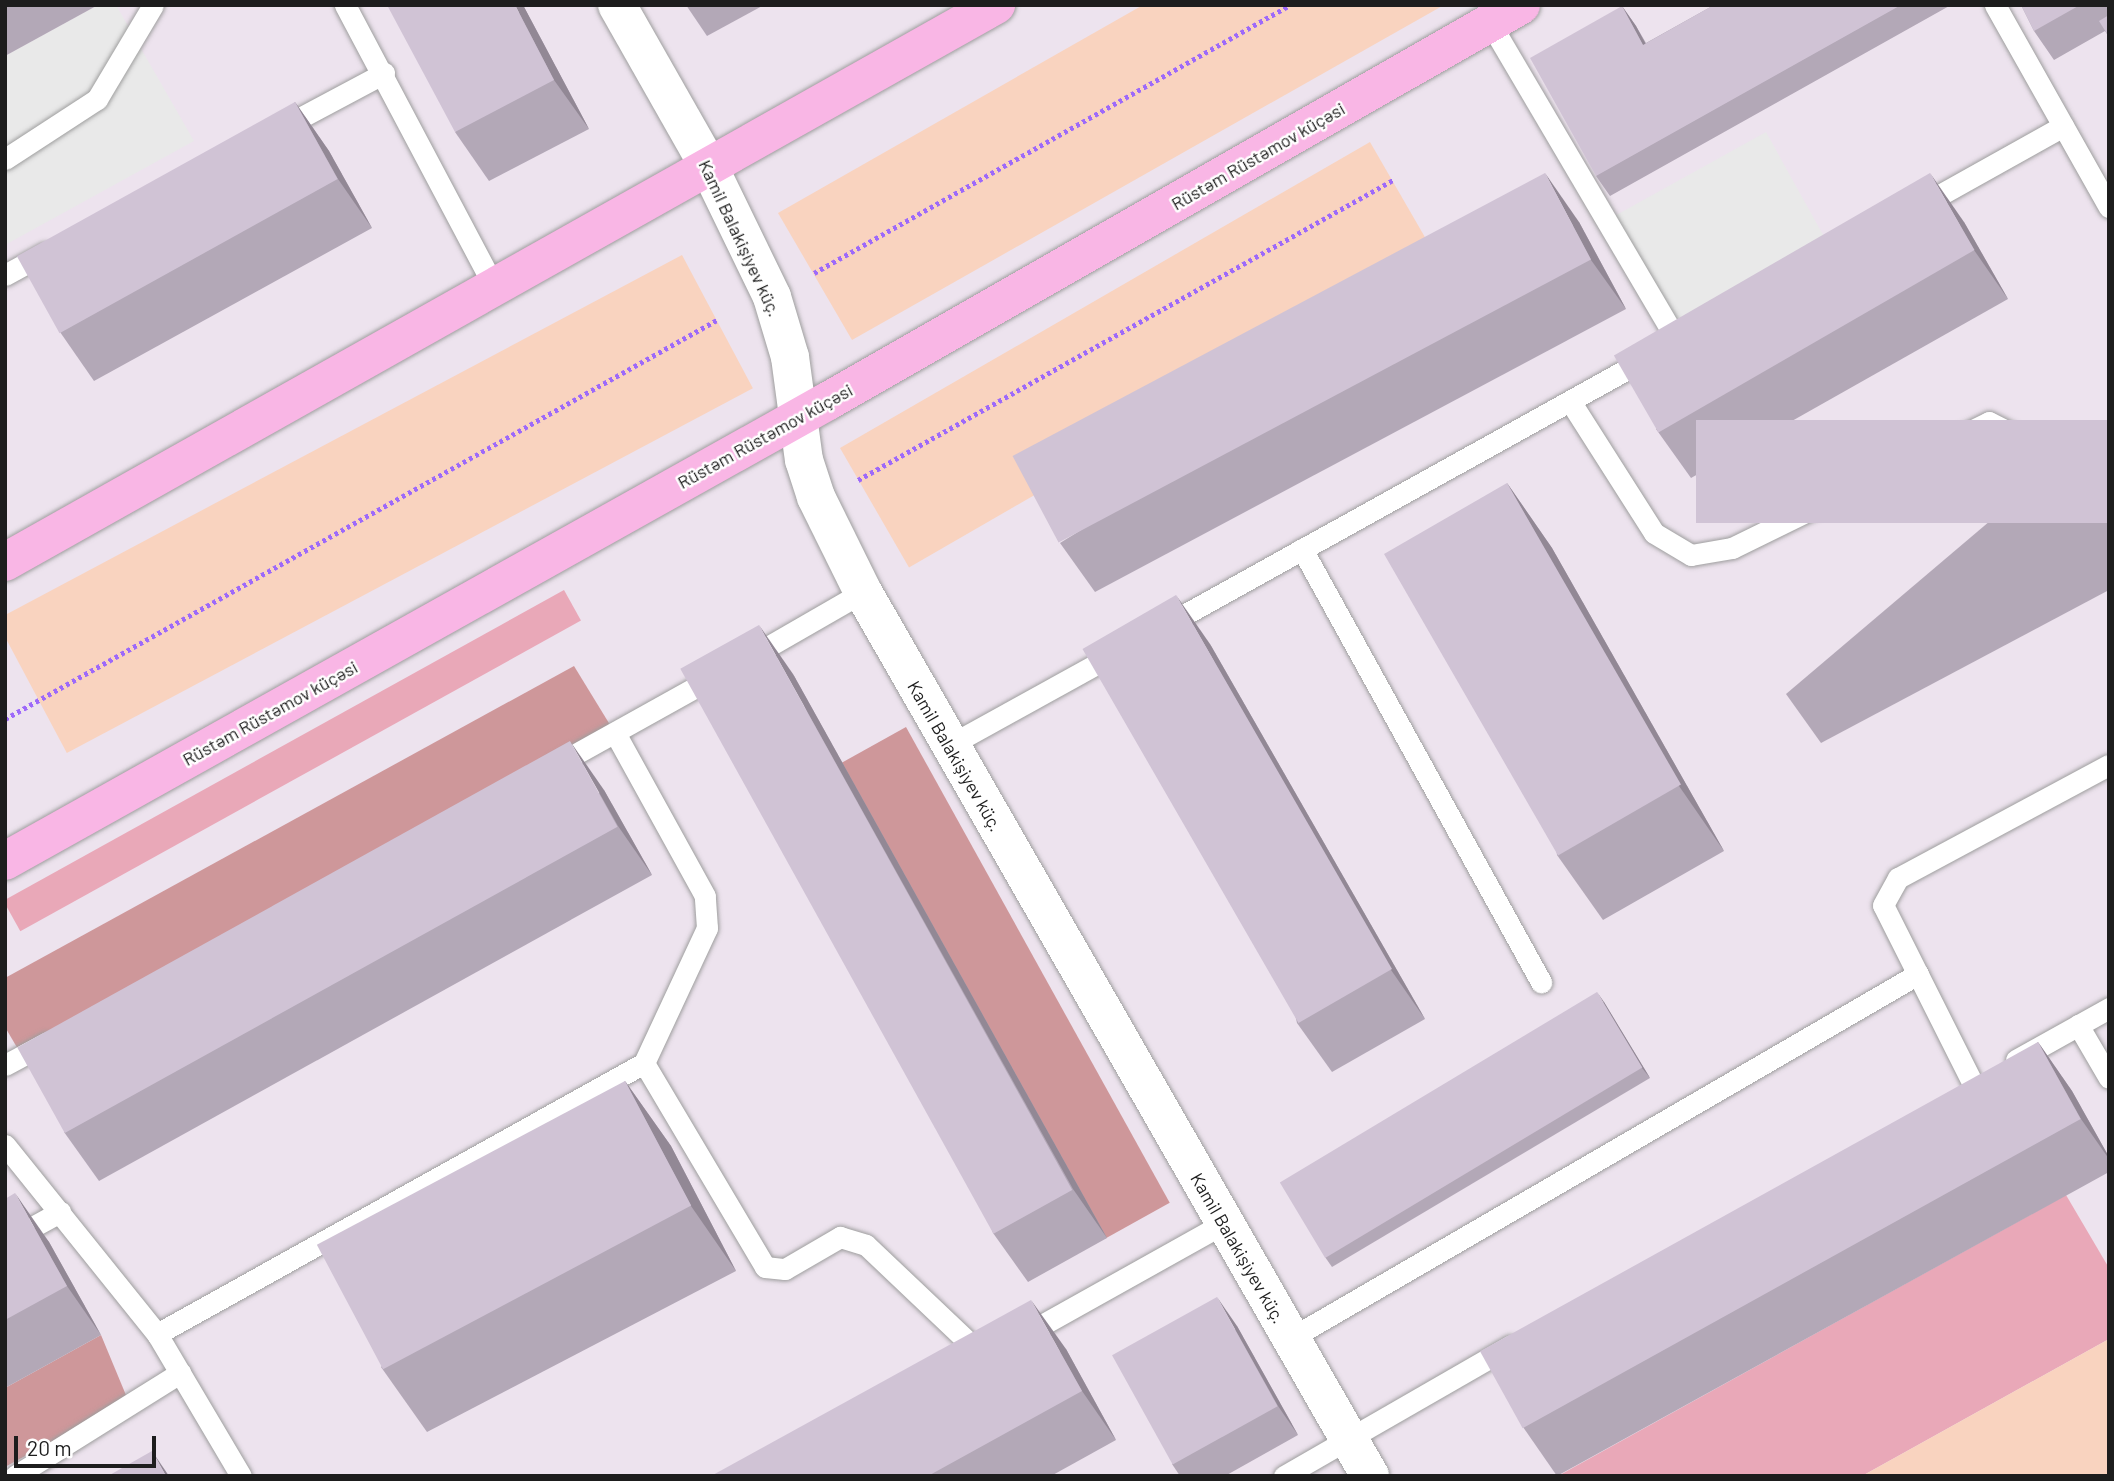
<!DOCTYPE html>
<meta charset="utf-8">
<style>
body{margin:0}
#map{position:relative;width:2114px;height:1481px;overflow:hidden;background:#ede3ee;font-family:Barlow,sans-serif}
div>[style]{position:absolute}
[style*='--x']{left:calc(var(--x)*1px);top:calc(var(--y)*1px);width:calc(var(--w)*1px);rotate:calc(var(--a)*1deg)}
.grass>*{inset:0;background:#e9a8b8;transform-origin:0 0}
.forest>*{inset:0;background:#ce979a;transform-origin:0 0}
.park>*{inset:0;background:#f9d3bf;transform-origin:0 0}
.parking>*{inset:0;background:#e9e9e9;transform-origin:0 0}
.path>*{height:4.5px;margin-top:-2.25px;transform-origin:0;background:repeating-linear-gradient(90deg,#9d69fa 0 3.5px,transparent 0 7px)}
.roads{filter:drop-shadow(0 0 2px #9e9e9e) drop-shadow(0 0 2px #9e9e9e)}
.service>*{height:21px;margin:-10.5px;padding:0 10.5px;transform-origin:10.5px;border-radius:10.5px;background:#fff}
.minor>*{height:38px;margin:-19px;padding:0 19px;transform-origin:19px;border-radius:19px;background:#fff}
.secondary>*{height:38px;margin:-19px;padding:0 19px;transform-origin:19px;border-radius:19px;background:#f9b6e5}
.wall>*{inset:0;background:#b3a8b7}
.shaded-wall>*{inset:0;background:#928895}
.building>*{inset:0;background:#d0c3d5;transform-origin:0 0}
span{translate:-50% -50%;white-space:nowrap;text-align:center;line-height:1.15;-webkit-text-stroke:5px #fff;paint-order:stroke}
.street-label{font-size:18px;color:#1d1d1d}
.frame{position:absolute;inset:0;border:7px solid #1d1d1d;pointer-events:none}
.scale{position:absolute;left:14px;top:1436px;width:142px;height:32px;box-sizing:border-box;border:4px solid #1d1d1d;border-top:0;padding-left:9px;font-size:21px;line-height:24px;white-space:nowrap;color:#1d1d1d;-webkit-text-stroke:5px #fff;paint-order:stroke}
</style>
<div id="map">
<div class="grass">
<i style="left:564px;top:590px;width:35px;height:641px;rotate:61deg"></i>
<i style="clip-path:polygon(2066px 1195px,2109px 1268px,2109px 1339px,1862px 1476px,1558px 1476px)"></i>
</div>
<div class="forest">
<i style="clip-path:polygon(574px 666px,615px 733px,22px 1056px,5px 1027px,5px 978px)"></i>
<i style="left:906px;top:727px;width:544px;height:74px;rotate:61deg"></i>
<i style="clip-path:polygon(101px 1335px,128px 1400px,5px 1467px,5px 1388px)"></i>
</div>
<div class="park">
<i style="clip-path:polygon(1143px 5px,1444px 5px,852px 340px,778px 213px)"></i>
<i style="left:1370px;top:142px;width:138px;height:612px;rotate:60deg"></i>
<i style="left:682px;top:255px;width:151px;height:777px;rotate:62deg"></i>
<i style="clip-path:polygon(2109px 1339px,2109px 1476px,1862px 1476px)"></i>
</div>
<div class="parking">
<i style="clip-path:polygon(98px 5px,116px 5px,194px 141px,5px 245px,5px 56px)"></i>
<i style="left:1766px;top:132px;width:139px;height:183px;rotate:61deg"></i>
</div>
<div class="path">
<i style="--x:814;--y:273;--w:546;--a:-29.38"></i>
<i style="--x:858;--y:480;--w:613;--a:-29.28"></i>
<i style="--x:5;--y:719;--w:816;--a:-29.27"></i>
</div>
<div class="roads">
<div class="service">
<i style="--x:345;--y:5;--w:318;--a:62.1"></i>
<i style="--x:1995;--y:5;--w:232;--a:60.6"></i>
<i style="--x:1490;--y:23;--w:369;--a:59.5"></i>
<i style="--x:281;--y:128;--w:117;--a:-28.1"></i>
<i style="--x:5;--y:159;--w:110;--a:-33.1"></i>
<i style="--x:97;--y:99;--w:109;--a:-59.2"></i>
<i style="--x:1920;--y:206;--w:164;--a:-29.2"></i>
<i style="--x:5;--y:275;--w:46;--a:-28.8"></i>
<i style="--x:1570;--y:401;--w:156;--a:57.5"></i>
<i style="--x:1654;--y:533;--w:43;--a:30.7"></i>
<i style="--x:1691;--y:555;--w:42;--a:-9.7"></i>
<i style="--x:1732;--y:548;--w:286;--a:-26.1"></i>
<i style="--x:1989;--y:422;--w:25;--a:27"></i>
<i style="--x:2011;--y:433;--w:54;--a:64.9"></i>
<i style="--x:2034;--y:482;--w:7;--a:8"></i>
<i style="--x:1302;--y:549;--w:495;--a:61.1"></i>
<i style="--x:1164;--y:626;--w:552;--a:-29.02"></i>
<i style="--x:750;--y:657;--w:130;--a:-29.9"></i>
<i style="--x:948;--y:746;--w:194;--a:-28.9"></i>
<i style="--x:554;--y:766;--w:185;--a:-29.1"></i>
<i style="--x:2078;--y:1025;--w:61;--a:59.7"></i>
<i style="--x:2016;--y:1060;--w:107;--a:-29.2"></i>
<i style="--x:644;--y:1063;--w:237;--a:59.3"></i>
<i style="--x:765;--y:1267;--w:20;--a:6"></i>
<i style="--x:785;--y:1269;--w:64;--a:-30.2"></i>
<i style="--x:840;--y:1237;--w:27;--a:17"></i>
<i style="--x:866;--y:1245;--w:160;--a:43.5"></i>
<i style="--x:5;--y:1065;--w:47;--a:-28.2"></i>
<i style="--x:1973;--y:1084;--w:200;--a:-116.7"></i>
<i style="--x:1883;--y:905;--w:31;--a:-61"></i>
<i style="--x:1898;--y:878;--w:239;--a:-28.2"></i>
<i style="--x:5;--y:1145;--w:243;--a:51.2"></i>
<i style="--x:157;--y:1334;--w:165;--a:59.4"></i>
<i style="--x:5;--y:1242;--w:63;--a:-28.6"></i>
<i style="--x:157;--y:1334;--w:557;--a:-29.09"></i>
<i style="--x:644;--y:1063;--w:149;--a:-65"></i>
<i style="--x:707;--y:928;--w:32;--a:-94"></i>
<i style="--x:705;--y:896;--w:186;--a:-118.9"></i>
<i style="--x:1024;--y:1335;--w:229;--a:-29.2"></i>
<i style="--x:1291;--y:1338;--w:725;--a:-30.14"></i>
<i style="--x:15;--y:1476;--w:195;--a:-32"></i>
<i style="--x:1284;--y:1476;--w:261;--a:-29.9"></i>
</div>
<div class="minor">
<i style="--x:617;--y:5;--w:186;--a:60.4"></i>
<i style="--x:709;--y:167;--w:144;--a:64.1"></i>
<i style="--x:772;--y:297;--w:63;--a:73.3"></i>
<i style="--x:790;--y:357;--w:104;--a:82.3"></i>
<i style="--x:804;--y:460;--w:39;--a:72"></i>
<i style="--x:816;--y:497;--w:106;--a:63.7"></i>
<i style="--x:863;--y:592;--w:1019;--a:60.16"></i>
</div>
<div class="secondary">
<i style="--x:5;--y:562;--w:1137;--a:-29.34"></i>
<i style="--x:5;--y:861;--w:943;--a:-29.2"></i>
<i style="--x:828;--y:401;--w:798;--a:-29.74"></i>
</div>
</div>
<div class="wall">
<i style="clip-path:polygon(5px 5px,98px 5px,5px 56px)"></i>
<i style="clip-path:polygon(523px 5px,589px 129px,489px 181px,455px 132px)"></i>
<i style="clip-path:polygon(686px 5px,764px 5px,707px 36px)"></i>
<i style="clip-path:polygon(1714px 5px,1951px 5px,1610px 196px,1596px 176px,1622px 6px,1636px 26px,1646px 43px)"></i>
<i style="clip-path:polygon(2021px 5px,2109px 5px,2109px 37px,2105px 31px,2054px 60px,2034px 31px)"></i>
<i style="clip-path:polygon(295px 102px,329px 151px,372px 228px,94px 381px,60px 332px)"></i>
<i style="clip-path:polygon(1579px 222px,1626px 309px,1095px 592px,1060px 543px)"></i>
<i style="clip-path:polygon(1964px 222px,2008px 299px,1691px 478px,1656px 429px)"></i>
<i style="clip-path:polygon(2109px 420px,2109px 590px,1821px 743px,1786px 694px)"></i>
<i style="clip-path:polygon(1507px 483px,1552px 548px,1724px 851px,1603px 920px,1557px 855px)"></i>
<i style="clip-path:polygon(1210px 644px,1425px 1019px,1332px 1072px,1297px 1023px)"></i>
<i style="clip-path:polygon(793px 674px,1107px 1238px,1028px 1282px,993px 1233px)"></i>
<i style="clip-path:polygon(604px 790px,652px 875px,99px 1181px,64px 1132px)"></i>
<i style="clip-path:polygon(1604px 1002px,1650px 1078px,1332px 1267px,1325px 1257px)"></i>
<i style="clip-path:polygon(2038px 1042px,2072px 1091px,2109px 1157px,2109px 1172px,1557px 1476px,1523px 1427px)"></i>
<i style="clip-path:polygon(625px 1081px,671px 1146px,736px 1271px,427px 1432px,381px 1367px)"></i>
<i style="clip-path:polygon(5px 1199px,49px 1242px,101px 1335px,5px 1388px)"></i>
<i style="clip-path:polygon(1237px 1326px,1298px 1435px,1225px 1476px,1180px 1476px,1172px 1464px)"></i>
<i style="clip-path:polygon(1066px 1349px,1116px 1440px,1051px 1476px,711px 1476px)"></i>
</div>
<div class="shaded-wall">
<i style="clip-path:polygon(515px 5px,523px 5px,589px 129px,554px 80px)"></i>
<i style="clip-path:polygon(1622px 6px,1636px 26px,1657px 65px,1643px 45px)"></i>
<i style="clip-path:polygon(295px 102px,329px 151px,372px 228px,338px 179px)"></i>
<i style="clip-path:polygon(1545px 173px,1579px 222px,1626px 309px,1591px 260px)"></i>
<i style="clip-path:polygon(1930px 173px,1964px 222px,2008px 299px,1974px 250px)"></i>
<i style="clip-path:polygon(1507px 483px,1552px 548px,1724px 851px,1679px 786px)"></i>
<i style="clip-path:polygon(1176px 595px,1210px 644px,1425px 1019px,1391px 970px)"></i>
<i style="clip-path:polygon(759px 625px,793px 674px,1107px 1238px,1073px 1189px)"></i>
<i style="clip-path:polygon(570px 741px,604px 790px,652px 875px,618px 826px)"></i>
<i style="clip-path:polygon(1597px 992px,1604px 1002px,1650px 1078px,1642px 1068px)"></i>
<i style="clip-path:polygon(2038px 1042px,2072px 1091px,2109px 1157px,2109px 1159px,2081px 1119px)"></i>
<i style="clip-path:polygon(625px 1081px,671px 1146px,736px 1271px,691px 1206px)"></i>
<i style="clip-path:polygon(15px 1193px,49px 1242px,101px 1335px,67px 1286px)"></i>
<i style="clip-path:polygon(1217px 1297px,1237px 1326px,1298px 1435px,1278px 1406px)"></i>
<i style="clip-path:polygon(1031px 1300px,1066px 1349px,1116px 1440px,1082px 1391px)"></i>
<i style="clip-path:polygon(152px 1451px,169px 1476px,166px 1476px)"></i>
</div>
<div class="building">
<i style="clip-path:polygon(387px 5px,515px 5px,554px 80px,455px 132px)"></i>
<i style="clip-path:polygon(1714px 5px,1901px 5px,1596px 176px,1530px 58px,1622px 6px,1643px 45px)"></i>
<i style="clip-path:polygon(2021px 5px,2080px 5px,2034px 31px)"></i>
<i style="clip-path:polygon(2109px 15px,2109px 37px,2099px 21px)"></i>
<i style="left:295px;top:102px;width:88px;height:318px;rotate:61deg"></i>
<i style="left:1545px;top:173px;width:98px;height:603px;rotate:62deg"></i>
<i style="left:1930px;top:173px;width:89px;height:365px;rotate:60deg"></i>
<i style="left:2109px;top:420px;width:103px;height:413px;rotate:90deg"></i>
<i style="left:1507px;top:483px;width:348px;height:142px;rotate:60deg"></i>
<i style="left:1176px;top:595px;width:432px;height:108px;rotate:60deg"></i>
<i style="left:759px;top:625px;width:646px;height:90px;rotate:61deg"></i>
<i style="left:570px;top:741px;width:98px;height:632px;rotate:61deg"></i>
<i style="left:1597px;top:992px;width:88px;height:370px;rotate:59deg"></i>
<i style="left:2038px;top:1042px;width:88px;height:638px;rotate:61deg"></i>
<i style="left:625px;top:1081px;width:141px;height:349px;rotate:62deg"></i>
<i style="clip-path:polygon(15px 1193px,67px 1286px,5px 1320px,5px 1199px)"></i>
<i style="left:1217px;top:1297px;width:125px;height:120px;rotate:61deg"></i>
<i style="clip-path:polygon(1031px 1300px,1082px 1391px,928px 1476px,711px 1476px)"></i>
<i style="clip-path:polygon(152px 1451px,166px 1476px,108px 1476px)"></i>
</div>
<div class="street-label">
<span style="left:1258px;top:156px;rotate:-30deg">Rüstəm Rüstəmov küçəsi</span>
<span style="left:740px;top:238px;rotate:65deg">Kamil Balakişiyev küç.</span>
<span style="left:765px;top:436px;rotate:-29deg">Rüstəm Rüstəmov küçəsi</span>
<span style="left:270px;top:713px;rotate:-29deg">Rüstəm Rüstəmov küçəsi</span>
<span style="left:955px;top:756px;rotate:60deg">Kamil Balakişiyev küç.</span>
<span style="left:1238px;top:1248px;rotate:60deg">Kamil Balakişiyev küç.</span>
</div>
<div class="frame"></div>
<div class="scale">20 m</div>
</div>
